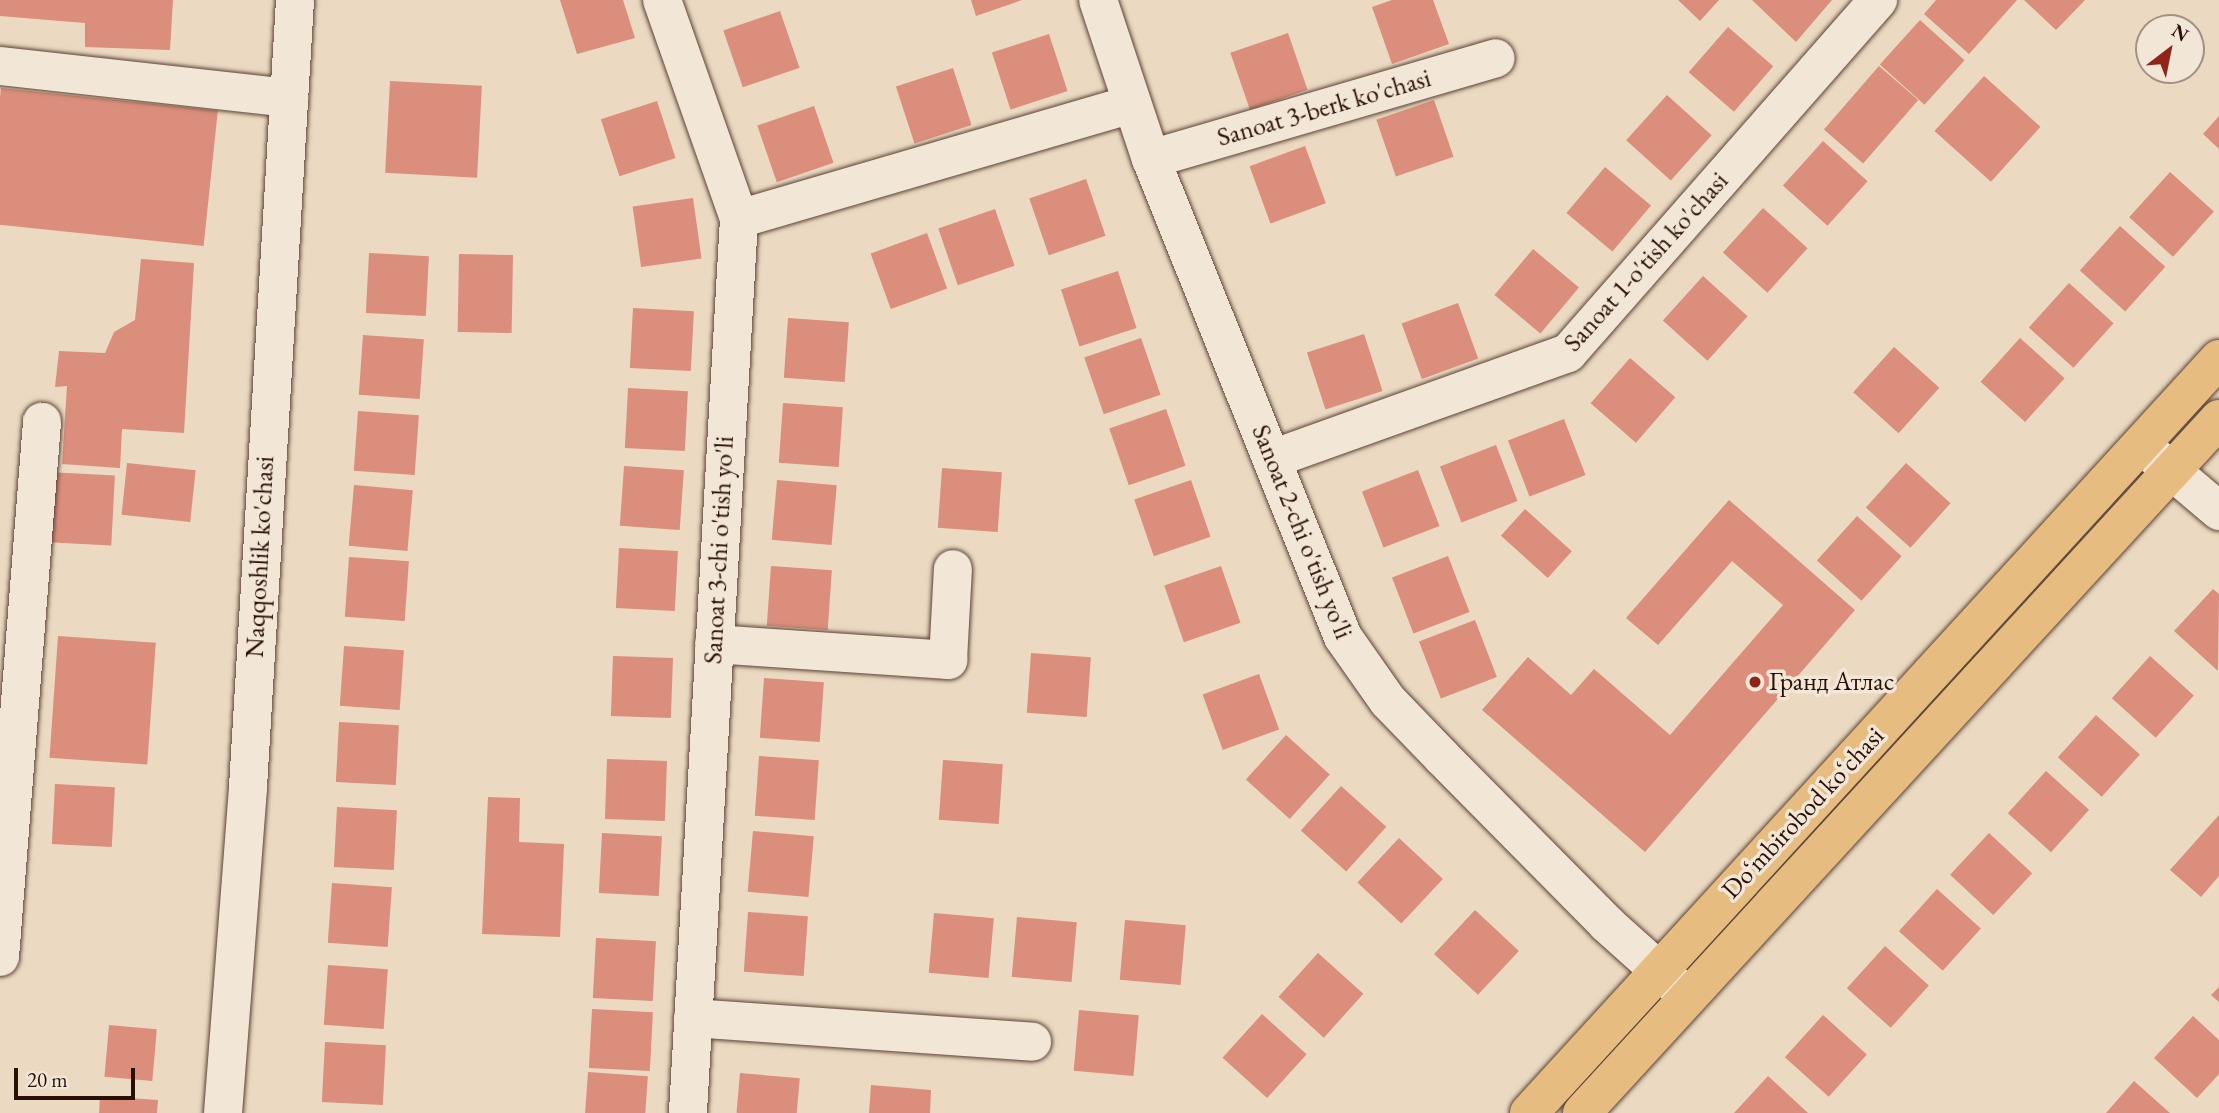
<!DOCTYPE html>
<meta charset="utf-8">
<style>
body{margin:0}
#map{position:relative;width:2219px;height:1113px;overflow:hidden;background:#ebd9c1;font-family:"EB Garamond",serif}
div>[style]{position:absolute}
[style*='--x']{left:calc(var(--x)*1px);top:calc(var(--y)*1px);width:calc(var(--w)*1px);rotate:calc(var(--a)*1deg)}
.building>*{inset:0;background:#db8e7b;transform-origin:0 0}
.roads{filter:drop-shadow(0 0 2px #5a4235) drop-shadow(0 0 2px #5a4235)}
.minor>*{height:38px;margin:-19px;padding:0 19px;transform-origin:19px;border-radius:19px;background:#f2e6d7}
.major>*{height:38px;margin:-19px;padding:0 19px;transform-origin:19px;border-radius:19px;background:#e6bc80}
.dots>*{width:19px;height:19px;translate:-50% -50%;box-sizing:border-box;border:4px solid #f2e6d7;border-radius:50%}
span{translate:-50% -50%;white-space:nowrap;text-align:center;line-height:1.15;-webkit-text-stroke:7px #f2e6d7;paint-order:stroke}
.street-label{font-size:26px;color:#290f06}
.poi-label{font-size:26px;color:#290f06}
.left{translate:0 -50%;text-align:left}
.north{position:absolute;left:2135px;top:14px;width:70px;height:70px;box-sizing:border-box;background:#f2e6d7;border:2px solid #a29083;border-radius:50%;rotate:32deg;font-size:19px;font-weight:700;line-height:28px;text-align:center;color:#290f06}
.north::after{content:'';display:block;margin:auto;width:24px;height:32px;background:#8f2418;clip-path:polygon(50% 0,100% 100%,50% 72%,0 100%)}
.scale{position:absolute;left:14px;top:1068px;width:121px;height:32px;box-sizing:border-box;border:4px solid #290f06;border-top:0;padding-left:9px;font-size:21px;line-height:24px;white-space:nowrap;color:#290f06;-webkit-text-stroke:5px #f2e6d7;paint-order:stroke}
</style>
<div id="map">
<div class="building">
<i style="clip-path:polygon(0 0,173px 0,170px 50px,85px 47px,85px 23px,0 16px)"></i>
<i style="clip-path:polygon(560px 0,623px 0,635px 38px,577px 54px)"></i>
<i style="clip-path:polygon(971px 0,1022px 0,976px 16px)"></i>
<i style="clip-path:polygon(1392px 0,1433px 0,1449px 44px,1392px 64px,1372px 7px)"></i>
<i style="clip-path:polygon(1678px 0,1719px 0,1700px 21px)"></i>
<i style="clip-path:polygon(1752px 0,1832px 0,1796px 42px)"></i>
<i style="clip-path:polygon(1936px 0,2017px 0,1969px 54px,1924px 14px)"></i>
<i style="clip-path:polygon(2024px 0,2085px 0,2056px 30px)"></i>
<i style="left:780px;top:11px;width:60px;height:60px;rotate:71deg"></i>
<i style="left:1920px;top:20px;width:60px;height:60px;rotate:42deg"></i>
<i style="left:1728px;top:27px;width:60px;height:60px;rotate:41deg"></i>
<i style="left:1288px;top:33px;width:60px;height:61px;rotate:71deg"></i>
<i style="left:1049px;top:34px;width:60px;height:60px;rotate:72deg"></i>
<i style="left:1879px;top:66px;width:52px;height:84px;rotate:41deg"></i>
<i style="left:953px;top:68px;width:60px;height:60px;rotate:72deg"></i>
<i style="left:1984px;top:76px;width:76px;height:74px;rotate:42deg"></i>
<i style="left:390px;top:81px;width:92px;height:92px;rotate:3deg"></i>
<i style="left:1px;top:88px;width:218px;height:136px;rotate:6deg"></i>
<i style="left:1667px;top:95px;width:60px;height:61px;rotate:42deg"></i>
<i style="left:1434px;top:100px;width:60px;height:61px;rotate:71deg"></i>
<i style="left:657px;top:101px;width:60px;height:59px;rotate:72deg"></i>
<i style="left:814px;top:106px;width:60px;height:60px;rotate:71deg"></i>
<i style="clip-path:polygon(2219px 116px,2219px 149px,2203px 134px)"></i>
<i style="left:1823px;top:141px;width:60px;height:60px;rotate:42deg"></i>
<i style="left:1305px;top:146px;width:61px;height:59px;rotate:70deg"></i>
<i style="left:1605px;top:167px;width:60px;height:60px;rotate:40deg"></i>
<i style="left:2170px;top:172px;width:59px;height:61px;rotate:42deg"></i>
<i style="left:1086px;top:179px;width:60px;height:60px;rotate:71deg"></i>
<i style="left:693px;top:198px;width:61px;height:61px;rotate:82deg"></i>
<i style="left:1763px;top:208px;width:60px;height:60px;rotate:42deg"></i>
<i style="left:995px;top:209px;width:60px;height:60px;rotate:71deg"></i>
<i style="left:2120px;top:226px;width:61px;height:60px;rotate:42deg"></i>
<i style="left:927px;top:233px;width:59px;height:60px;rotate:70deg"></i>
<i style="left:1533px;top:249px;width:60px;height:60px;rotate:40deg"></i>
<i style="left:369px;top:253px;width:60px;height:60px;rotate:3deg"></i>
<i style="left:459px;top:254px;width:54px;height:78px;rotate:1deg"></i>
<i style="clip-path:polygon(141px 259px,194px 263px,184px 433px,122px 429px,120px 468px,62px 464px,67px 386px,55px 387px,59px 351px,105px 353px,114px 332px,135px 320px)"></i>
<i style="left:1118px;top:271px;width:60px;height:60px;rotate:72deg"></i>
<i style="left:1703px;top:276px;width:60px;height:60px;rotate:42deg"></i>
<i style="left:2069px;top:283px;width:60px;height:60px;rotate:42deg"></i>
<i style="left:1458px;top:303px;width:59px;height:60px;rotate:70deg"></i>
<i style="left:633px;top:308px;width:61px;height:60px;rotate:3deg"></i>
<i style="left:788px;top:318px;width:61px;height:60px;rotate:4deg"></i>
<i style="left:1364px;top:334px;width:60px;height:60px;rotate:72deg"></i>
<i style="left:363px;top:335px;width:61px;height:60px;rotate:4deg"></i>
<i style="left:1141px;top:338px;width:60px;height:60px;rotate:71deg"></i>
<i style="left:2020px;top:338px;width:60px;height:59px;rotate:42deg"></i>
<i style="left:1894px;top:347px;width:61px;height:61px;rotate:42deg"></i>
<i style="left:1630px;top:358px;width:60px;height:60px;rotate:41deg"></i>
<i style="left:628px;top:388px;width:60px;height:60px;rotate:3deg"></i>
<i style="left:783px;top:403px;width:60px;height:60px;rotate:4deg"></i>
<i style="left:1166px;top:409px;width:60px;height:60px;rotate:71deg"></i>
<i style="left:358px;top:411px;width:61px;height:60px;rotate:4deg"></i>
<i style="left:1564px;top:419px;width:60px;height:60px;rotate:69deg"></i>
<i style="left:1496px;top:445px;width:60px;height:60px;rotate:69deg"></i>
<i style="left:127px;top:463px;width:69px;height:52px;rotate:6deg"></i>
<i style="left:1906px;top:463px;width:60px;height:60px;rotate:42deg"></i>
<i style="left:624px;top:466px;width:60px;height:60px;rotate:4deg"></i>
<i style="left:942px;top:468px;width:60px;height:60px;rotate:4deg"></i>
<i style="left:1418px;top:470px;width:60px;height:60px;rotate:69deg"></i>
<i style="left:48px;top:472px;width:67px;height:70px;rotate:3deg"></i>
<i style="left:777px;top:480px;width:60px;height:60px;rotate:5deg"></i>
<i style="left:1191px;top:480px;width:60px;height:60px;rotate:71deg"></i>
<i style="left:354px;top:485px;width:59px;height:61px;rotate:5deg"></i>
<i style="clip-path:polygon(1729px 500px,1855px 610px,1645px 852px,1482px 710px,1528px 657px,1571px 695px,1594px 669px,1670px 735px,1783px 605px,1732px 561px,1658px 645px,1626px 618px)"></i>
<i style="left:1525px;top:509px;width:63px;height:36px;rotate:42deg"></i>
<i style="left:1857px;top:516px;width:60px;height:60px;rotate:42deg"></i>
<i style="left:619px;top:548px;width:59px;height:60px;rotate:3deg"></i>
<i style="left:1448px;top:556px;width:60px;height:60px;rotate:69deg"></i>
<i style="left:349px;top:557px;width:60px;height:60px;rotate:4deg"></i>
<i style="left:771px;top:566px;width:61px;height:60px;rotate:4deg"></i>
<i style="left:1221px;top:566px;width:60px;height:60px;rotate:71deg"></i>
<i style="clip-path:polygon(2213px 589px,2219px 594px,2218px 671px,2174px 631px)"></i>
<i style="left:1475px;top:620px;width:61px;height:60px;rotate:69deg"></i>
<i style="left:58px;top:636px;width:98px;height:122px;rotate:4deg"></i>
<i style="left:344px;top:646px;width:60px;height:60px;rotate:4deg"></i>
<i style="left:1031px;top:653px;width:60px;height:60px;rotate:4deg"></i>
<i style="left:613px;top:656px;width:60px;height:60px;rotate:2deg"></i>
<i style="left:2150px;top:656px;width:59px;height:57px;rotate:42deg"></i>
<i style="left:1259px;top:674px;width:59px;height:60px;rotate:70deg"></i>
<i style="left:764px;top:678px;width:60px;height:60px;rotate:4deg"></i>
<i style="left:2096px;top:715px;width:59px;height:57px;rotate:42deg"></i>
<i style="left:339px;top:722px;width:60px;height:60px;rotate:3deg"></i>
<i style="left:1286px;top:735px;width:59px;height:60px;rotate:42deg"></i>
<i style="left:759px;top:756px;width:60px;height:60px;rotate:4deg"></i>
<i style="left:607px;top:759px;width:60px;height:60px;rotate:2deg"></i>
<i style="left:943px;top:760px;width:60px;height:60px;rotate:4deg"></i>
<i style="left:2046px;top:771px;width:58px;height:57px;rotate:42deg"></i>
<i style="left:55px;top:784px;width:60px;height:60px;rotate:3deg"></i>
<i style="left:1341px;top:786px;width:61px;height:60px;rotate:42deg"></i>
<i style="clip-path:polygon(488px 797px,520px 798px,519px 842px,564px 844px,560px 937px,482px 934px)"></i>
<i style="left:337px;top:807px;width:60px;height:60px;rotate:3deg"></i>
<i style="clip-path:polygon(2219px 815px,2219px 876px,2201px 897px,2170px 870px)"></i>
<i style="left:753px;top:831px;width:61px;height:61px;rotate:5deg"></i>
<i style="left:602px;top:833px;width:60px;height:60px;rotate:3deg"></i>
<i style="left:1989px;top:833px;width:59px;height:57px;rotate:43deg"></i>
<i style="left:1399px;top:838px;width:60px;height:61px;rotate:43deg"></i>
<i style="left:332px;top:883px;width:60px;height:60px;rotate:4deg"></i>
<i style="left:1937px;top:889px;width:59px;height:57px;rotate:42deg"></i>
<i style="left:1475px;top:910px;width:60px;height:60px;rotate:43deg"></i>
<i style="left:748px;top:912px;width:60px;height:60px;rotate:4deg"></i>
<i style="left:934px;top:913px;width:60px;height:60px;rotate:5deg"></i>
<i style="left:1017px;top:917px;width:60px;height:60px;rotate:5deg"></i>
<i style="left:1125px;top:920px;width:61px;height:60px;rotate:5deg"></i>
<i style="left:596px;top:938px;width:60px;height:60px;rotate:3deg"></i>
<i style="left:1885px;top:946px;width:59px;height:57px;rotate:42deg"></i>
<i style="left:1318px;top:953px;width:61px;height:59px;rotate:42deg"></i>
<i style="left:328px;top:965px;width:60px;height:60px;rotate:4deg"></i>
<i style="clip-path:polygon(2219px 987px,2219px 1002px,2211px 995px)"></i>
<i style="left:592px;top:1009px;width:61px;height:59px;rotate:3deg"></i>
<i style="left:1079px;top:1010px;width:60px;height:61px;rotate:5deg"></i>
<i style="left:1262px;top:1014px;width:60px;height:59px;rotate:42deg"></i>
<i style="left:1823px;top:1015px;width:59px;height:57px;rotate:42deg"></i>
<i style="clip-path:polygon(2193px 1016px,2219px 1040px,2219px 1074px,2197px 1098px,2154px 1058px)"></i>
<i style="left:109px;top:1025px;width:48px;height:52px;rotate:5deg"></i>
<i style="left:325px;top:1042px;width:61px;height:60px;rotate:3deg"></i>
<i style="left:588px;top:1072px;width:60px;height:41px;rotate:4deg"></i>
<i style="left:740px;top:1073px;width:60px;height:40px;rotate:5deg"></i>
<i style="clip-path:polygon(1768px 1076px,1808px 1113px,1734px 1113px)"></i>
<i style="clip-path:polygon(2134px 1081px,2170px 1113px,2106px 1113px)"></i>
<i style="clip-path:polygon(871px 1085px,931px 1090px,930px 1113px,869px 1113px)"></i>
<i style="clip-path:polygon(100px 1096px,158px 1100px,157px 1113px,99px 1113px)"></i>
</div>
<div class="roads">
<div class="minor">
<i style="--x:662;--y:0;--w:232;--a:70.6"></i>
<i style="--x:739;--y:219;--w:895;--a:93.27"></i>
<i style="--x:1098;--y:0;--w:168;--a:71.6"></i>
<i style="--x:1151;--y:159;--w:515;--a:68.12"></i>
<i style="--x:1343;--y:637;--w:78;--a:54.9"></i>
<i style="--x:1388;--y:701;--w:78;--a:46"></i>
<i style="--x:1442;--y:757;--w:235;--a:45.3"></i>
<i style="--x:1607;--y:924;--w:103;--a:41.9"></i>
<i style="--x:0;--y:66;--w:291;--a:6.3"></i>
<i style="--x:1151;--y:159;--w:359;--a:-16.3"></i>
<i style="--x:739;--y:219;--w:409;--a:-16.3"></i>
<i style="--x:2146;--y:449;--w:96;--a:40.3"></i>
<i style="--x:1272;--y:459;--w:314;--a:-19.7"></i>
<i style="--x:1568;--y:353;--w:470;--a:-48.7"></i>
<i style="--x:714;--y:644;--w:235;--a:3.9"></i>
<i style="--x:948;--y:660;--w:91;--a:-86.9"></i>
<i style="--x:0;--y:957;--w:537;--a:-85.51"></i>
<i style="--x:693;--y:1018;--w:340;--a:4"></i>
<i style="--x:223;--y:1113;--w:327;--a:-85.6"></i>
<i style="--x:248;--y:787;--w:788;--a:-86.58"></i>
</div>
<div class="major">
<i style="--x:1529;--y:1113;--w:1022;--a:-47.54"></i>
<i style="--x:1582;--y:1113;--w:942;--a:-47.45"></i>
</div>
</div>
<div class="dots">
<i style="left:1755px;top:682px;background:#8f2418"></i>
</div>
<div class="street-label">
<span style="left:1324px;top:108px;rotate:-16deg">Sanoat 3-berk ko'chasi</span>
<span style="left:1646px;top:262px;rotate:-48deg">Sanoat 1-o'tish ko'chasi</span>
<span style="left:1302px;top:532px;rotate:68deg">Sanoat 2-chi o'tish yo'li</span>
<span style="left:719px;top:550px;rotate:-87deg">Sanoat 3-chi o'tish yo'li</span>
<span style="left:260px;top:557px;rotate:-87deg">Naqqoshlik ko'chasi</span>
<span style="left:1803px;top:813px;rotate:-47deg">Doʻmbirobod koʻchasi</span>
</div>
<div class="poi-label">
<span class="left" style="left:1769px;top:682px">Гранд Атлас</span>
</div>
<div class="north">N</div>
<div class="scale">20 m</div>
</div>
